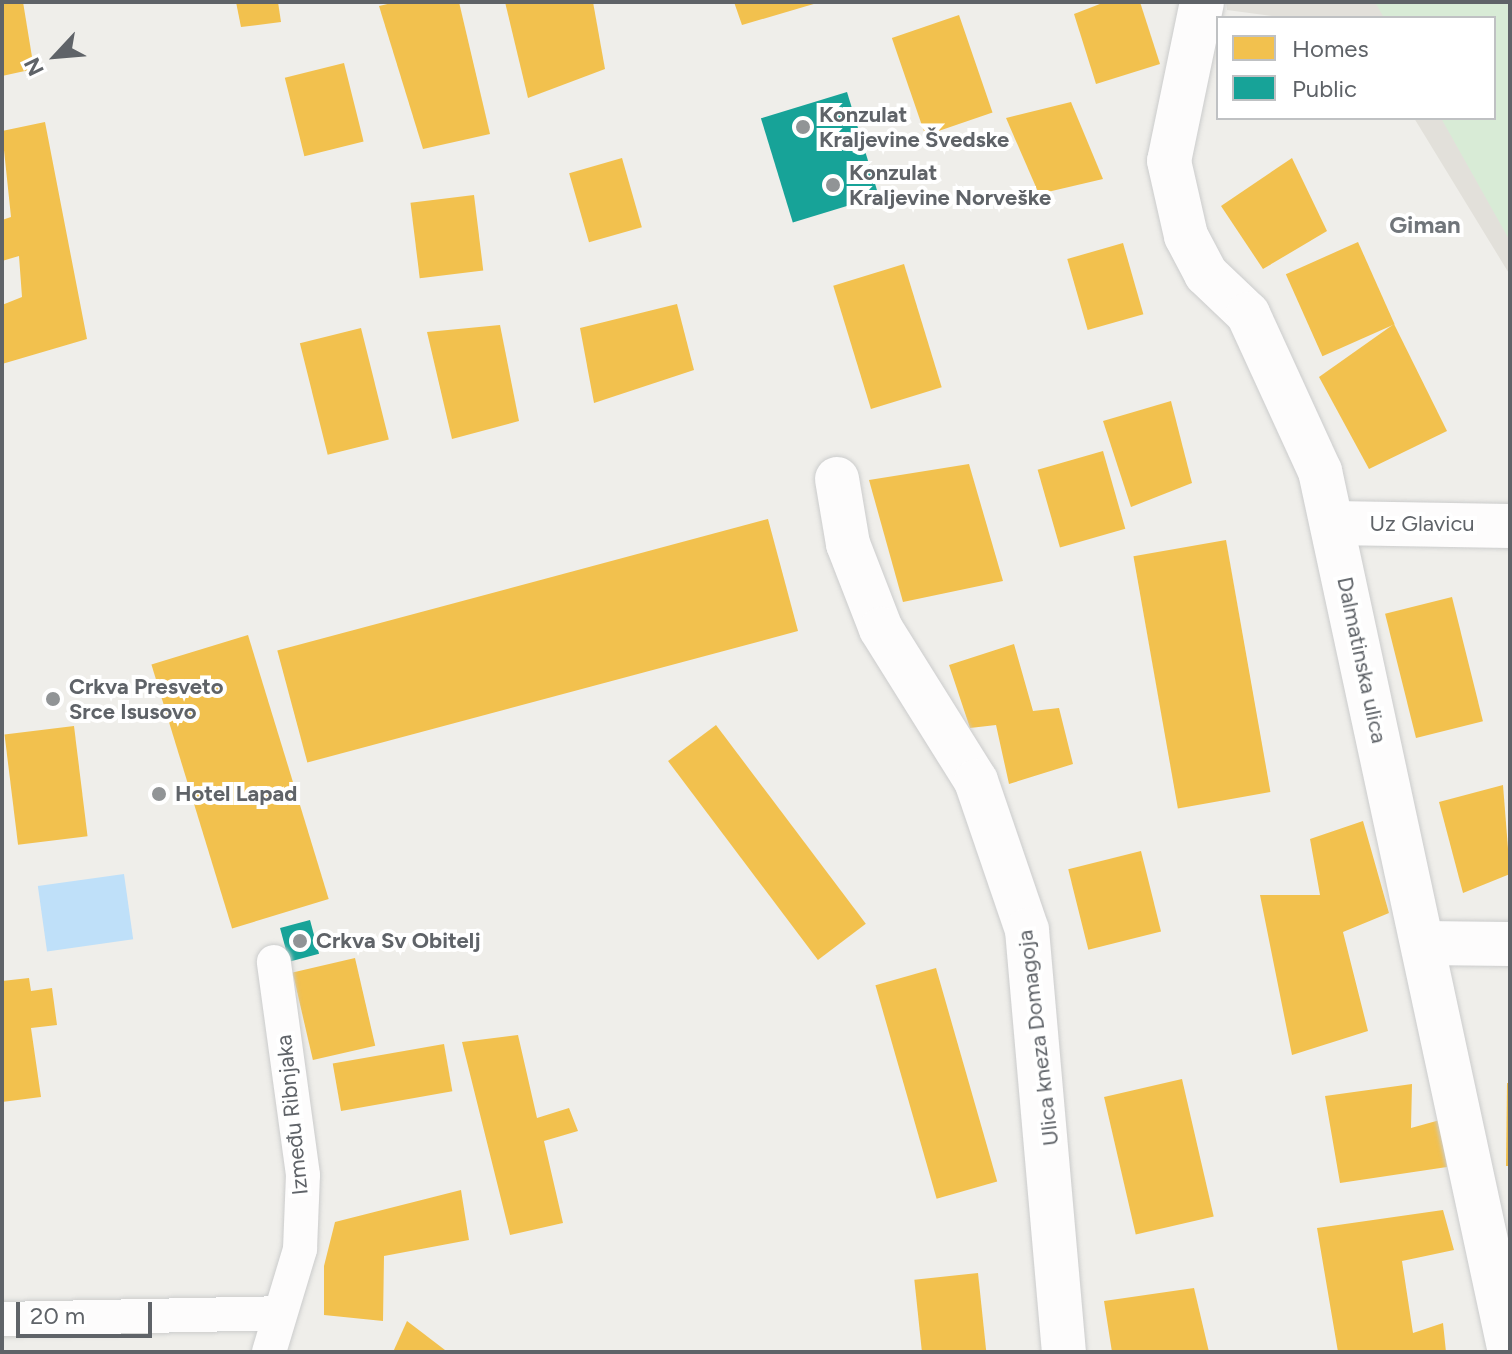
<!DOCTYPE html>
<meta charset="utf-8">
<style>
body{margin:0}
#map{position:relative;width:1512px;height:1354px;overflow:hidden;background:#efeeea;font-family:Figtree,sans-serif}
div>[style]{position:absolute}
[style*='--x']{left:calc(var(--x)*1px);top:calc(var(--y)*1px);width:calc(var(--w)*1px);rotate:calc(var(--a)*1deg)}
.education>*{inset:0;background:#e2e0da}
.green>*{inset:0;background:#d8ebd6}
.water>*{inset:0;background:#bfe0f9;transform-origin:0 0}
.homes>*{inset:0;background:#f2c14e;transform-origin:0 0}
.public>*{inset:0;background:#17a398;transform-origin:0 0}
.roads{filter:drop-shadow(0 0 2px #cbcccc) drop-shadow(0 0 2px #cbcccc)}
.pedestrian>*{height:34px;margin:-17px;padding:0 17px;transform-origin:17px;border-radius:17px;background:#fdfcfc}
.minor>*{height:44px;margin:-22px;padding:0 22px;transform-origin:22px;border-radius:22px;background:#fdfcfc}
.dots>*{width:22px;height:22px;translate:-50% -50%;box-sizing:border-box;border:4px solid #fff;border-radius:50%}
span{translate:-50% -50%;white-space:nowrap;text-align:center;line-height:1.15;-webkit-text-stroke:8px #fff;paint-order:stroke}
.poi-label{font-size:22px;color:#5f6368;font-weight:700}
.left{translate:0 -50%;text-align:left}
.street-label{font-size:22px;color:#5f6368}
.neighbourhood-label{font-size:24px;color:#70757a;font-weight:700}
.frame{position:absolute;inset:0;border:4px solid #5f6368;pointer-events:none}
.legend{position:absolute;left:1216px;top:16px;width:280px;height:104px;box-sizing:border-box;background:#fff;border:2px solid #bfc1c3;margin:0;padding:10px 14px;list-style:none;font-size:24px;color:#5f6368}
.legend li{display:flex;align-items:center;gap:16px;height:40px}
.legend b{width:40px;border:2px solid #bfc1c3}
.north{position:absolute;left:16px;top:16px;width:80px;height:80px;-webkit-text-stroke:6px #fff;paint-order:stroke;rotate:244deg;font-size:22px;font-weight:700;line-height:32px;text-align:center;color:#5f6368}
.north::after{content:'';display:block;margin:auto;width:28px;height:36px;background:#5f6368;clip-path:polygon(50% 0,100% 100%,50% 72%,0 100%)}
.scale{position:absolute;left:16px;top:1302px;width:136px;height:36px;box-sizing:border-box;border:4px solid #5f6368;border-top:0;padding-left:10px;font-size:24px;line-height:28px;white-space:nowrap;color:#5f6368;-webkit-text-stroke:6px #fff;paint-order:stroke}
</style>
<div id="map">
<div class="education">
<i style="clip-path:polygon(1226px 2px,1510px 2px,1510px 275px,1414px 118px,1494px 118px,1494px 18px,1288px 18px,1227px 10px)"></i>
</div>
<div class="green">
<i style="clip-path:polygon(1375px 2px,1510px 2px,1510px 241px,1441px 118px,1494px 118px,1494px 18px,1384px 18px)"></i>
</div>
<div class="water">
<i style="left:124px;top:874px;width:66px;height:87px;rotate:82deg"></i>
</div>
<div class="homes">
<i style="clip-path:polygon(2px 2px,23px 2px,34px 69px,2px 76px)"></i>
<i style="clip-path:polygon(236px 2px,278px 2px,281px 22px,241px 27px)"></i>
<i style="clip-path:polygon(396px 2px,459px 2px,490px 134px,423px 149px,379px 6px)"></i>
<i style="clip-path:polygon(505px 2px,593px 2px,605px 69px,528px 98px)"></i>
<i style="clip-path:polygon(734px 2px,816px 2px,817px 3px,742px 25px)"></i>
<i style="clip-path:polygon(1105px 2px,1140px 2px,1160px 64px,1096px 84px,1074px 14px)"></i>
<i style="left:959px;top:15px;width:103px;height:71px;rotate:71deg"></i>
<i style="left:344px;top:63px;width:81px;height:61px;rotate:76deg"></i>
<i style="clip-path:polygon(1071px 102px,1103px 179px,1039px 194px,1006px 118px)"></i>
<i style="clip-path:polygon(45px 122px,87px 339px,2px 364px,2px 305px,22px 297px,19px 256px,2px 261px,2px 220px,11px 217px,2px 131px)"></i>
<i style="left:622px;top:158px;width:72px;height:55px;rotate:74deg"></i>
<i style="clip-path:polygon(1292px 158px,1327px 231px,1263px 269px,1221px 206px)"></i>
<i style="left:474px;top:195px;width:76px;height:64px;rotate:83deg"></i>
<i style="left:1358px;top:242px;width:90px;height:79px;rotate:66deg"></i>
<i style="left:1123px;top:243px;width:74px;height:58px;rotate:74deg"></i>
<i style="left:904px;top:264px;width:129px;height:74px;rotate:73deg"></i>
<i style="clip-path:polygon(677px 304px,694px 370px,594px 403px,580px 328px)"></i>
<i style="clip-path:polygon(1394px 324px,1447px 431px,1369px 469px,1319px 377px)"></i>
<i style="clip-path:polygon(500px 325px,519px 421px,452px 439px,427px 332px)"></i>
<i style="left:361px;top:328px;width:115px;height:63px;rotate:76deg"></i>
<i style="clip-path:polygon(1171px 401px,1192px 483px,1131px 507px,1103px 421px)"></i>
<i style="left:1103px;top:451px;width:81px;height:68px;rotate:74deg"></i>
<i style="clip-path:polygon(969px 464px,1003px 581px,903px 602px,869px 480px)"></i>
<i style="left:768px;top:519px;width:116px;height:508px;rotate:75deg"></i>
<i style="left:1226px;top:540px;width:256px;height:94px;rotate:80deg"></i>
<i style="left:1452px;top:597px;width:128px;height:69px;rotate:76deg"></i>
<i style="left:248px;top:635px;width:276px;height:101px;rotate:73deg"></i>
<i style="clip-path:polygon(1014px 644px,1033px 711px,1059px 708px,1073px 764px,1009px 784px,996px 725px,970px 728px,949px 665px)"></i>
<i style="left:716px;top:725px;width:249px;height:60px;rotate:53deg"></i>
<i style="left:74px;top:726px;width:111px;height:70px;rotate:83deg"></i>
<i style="clip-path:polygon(1503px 785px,1510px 874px,1463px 893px,1439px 802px)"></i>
<i style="clip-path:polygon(1363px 821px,1389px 913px,1343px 932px,1368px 1031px,1292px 1055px,1260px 895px,1320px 895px,1310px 839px)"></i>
<i style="left:1141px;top:851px;width:83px;height:75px;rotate:76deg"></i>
<i style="left:355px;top:958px;width:90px;height:64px;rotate:77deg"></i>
<i style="left:936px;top:968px;width:222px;height:63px;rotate:74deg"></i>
<i style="clip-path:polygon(29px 978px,31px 991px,52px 988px,57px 1025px,31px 1028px,41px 1097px,2px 1102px,2px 981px)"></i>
<i style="clip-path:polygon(518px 1035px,537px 1118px,569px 1108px,578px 1131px,544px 1141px,563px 1223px,510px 1235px,462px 1042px)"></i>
<i style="left:444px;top:1044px;width:48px;height:113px;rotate:80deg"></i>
<i style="left:1182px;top:1079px;width:141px;height:80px;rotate:77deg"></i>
<i style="clip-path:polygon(1507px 1083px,1510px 1083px,1510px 1166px,1506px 1166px)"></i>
<i style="clip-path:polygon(1412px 1084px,1411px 1128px,1440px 1120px,1447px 1167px,1340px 1183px,1325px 1096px)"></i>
<i style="clip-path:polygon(461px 1190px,469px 1240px,384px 1256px,383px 1321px,324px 1315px,324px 1266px,335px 1222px)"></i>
<i style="clip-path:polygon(1443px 1210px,1454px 1250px,1402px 1261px,1413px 1333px,1443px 1323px,1446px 1352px,1338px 1352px,1317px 1228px)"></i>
<i style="left:978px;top:1273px;width:80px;height:64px;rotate:84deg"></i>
<i style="clip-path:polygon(1194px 1288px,1209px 1352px,1112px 1352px,1104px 1301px)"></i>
<i style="clip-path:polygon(407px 1321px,445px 1350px,444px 1352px,393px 1352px)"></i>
</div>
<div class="public">
<i style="left:847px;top:92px;width:109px;height:90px;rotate:73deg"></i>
<i style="left:310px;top:920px;width:35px;height:31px;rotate:75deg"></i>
</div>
<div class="roads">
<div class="pedestrian">
<i style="--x:2;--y:1319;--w:277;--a:-1.2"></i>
<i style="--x:269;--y:1352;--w:108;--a:-73.2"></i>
<i style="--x:300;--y:1249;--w:74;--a:-87.7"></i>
<i style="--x:303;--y:1175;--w:215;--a:-97.8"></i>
</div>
<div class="minor">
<i style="--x:1202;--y:2;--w:162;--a:101.7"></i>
<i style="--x:1169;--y:161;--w:77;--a:77.2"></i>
<i style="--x:1186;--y:236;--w:43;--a:62.2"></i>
<i style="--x:1206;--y:274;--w:58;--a:43.6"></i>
<i style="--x:1248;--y:314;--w:173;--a:65.4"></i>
<i style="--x:1320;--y:471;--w:901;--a:77.83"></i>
<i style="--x:837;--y:479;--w:66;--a:80.4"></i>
<i style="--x:848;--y:544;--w:91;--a:68.8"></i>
<i style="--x:881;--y:629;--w:179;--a:58"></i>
<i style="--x:976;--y:781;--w:157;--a:71.1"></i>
<i style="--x:1027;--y:930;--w:424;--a:85"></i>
<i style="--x:1334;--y:523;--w:176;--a:1"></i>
<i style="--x:1423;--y:943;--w:87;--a:0.7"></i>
</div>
</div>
<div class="dots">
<i style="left:803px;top:127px;background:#919496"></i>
<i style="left:833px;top:185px;background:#919496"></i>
<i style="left:53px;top:699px;background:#919496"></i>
<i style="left:159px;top:794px;background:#919496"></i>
<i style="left:300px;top:941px;background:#919496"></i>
</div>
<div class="poi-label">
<span class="left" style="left:819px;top:127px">Konzulat<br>Kraljevine Švedske</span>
<span class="left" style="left:849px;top:185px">Konzulat<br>Kraljevine Norveške</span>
<span class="left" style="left:69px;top:699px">Crkva Presveto<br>Srce Isusovo</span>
<span class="left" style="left:175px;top:794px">Hotel Lapad</span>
<span class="left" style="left:316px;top:941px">Crkva Sv Obitelj</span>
</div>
<div class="street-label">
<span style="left:1422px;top:524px">Uz Glavicu</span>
<span style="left:1362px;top:660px;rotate:78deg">Dalmatinska ulica</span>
<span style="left:1038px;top:1038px;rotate:-97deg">Ulica kneza Domagoja</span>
<span style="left:292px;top:1115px;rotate:-96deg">Između Ribnjaka</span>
</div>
<div class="neighbourhood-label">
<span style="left:1425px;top:225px">Giman</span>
</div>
<div class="frame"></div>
<ul class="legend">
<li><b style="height:22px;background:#f2c14e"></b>Homes</li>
<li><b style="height:22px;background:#17a398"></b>Public</li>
</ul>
<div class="north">N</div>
<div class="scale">20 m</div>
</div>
